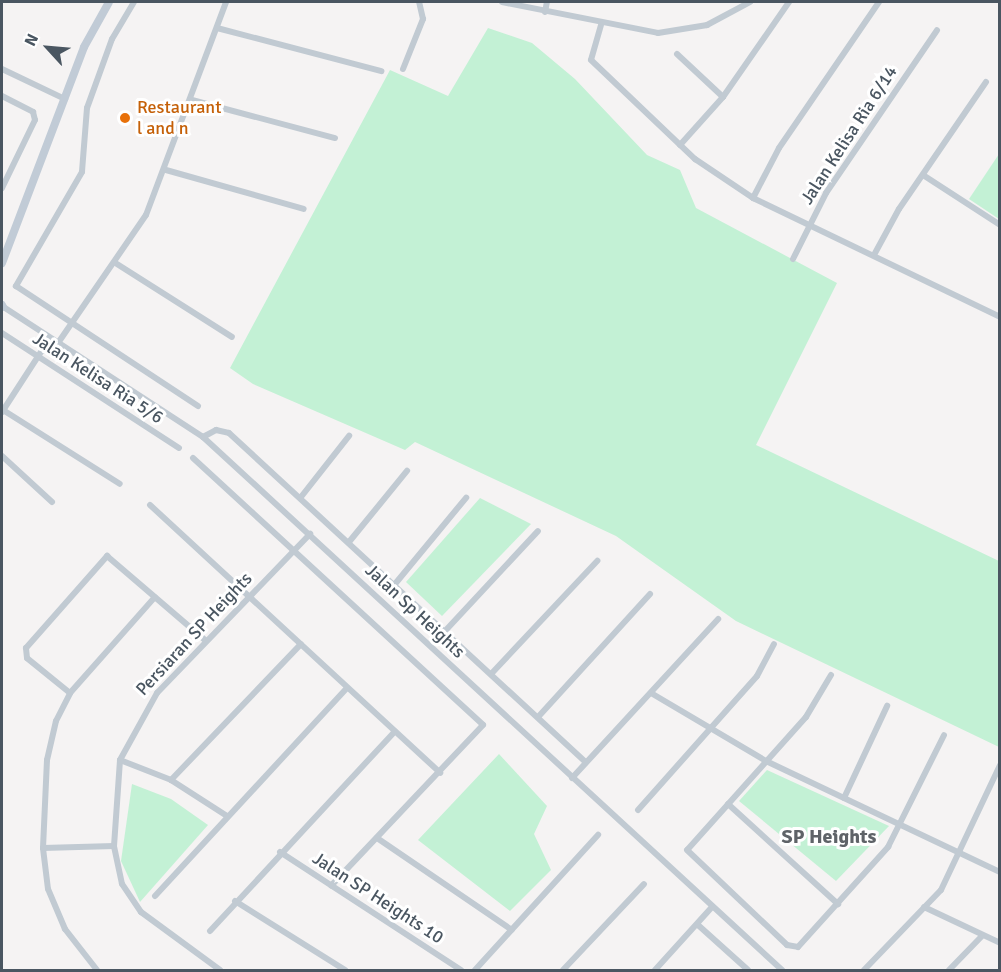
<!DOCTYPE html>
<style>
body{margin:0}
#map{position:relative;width:1001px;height:972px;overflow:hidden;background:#f5f3f3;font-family:Signika,sans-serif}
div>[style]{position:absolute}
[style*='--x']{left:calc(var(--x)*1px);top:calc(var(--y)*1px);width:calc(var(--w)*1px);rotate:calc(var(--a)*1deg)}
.green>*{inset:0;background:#c3f1d5}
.minor>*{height:6px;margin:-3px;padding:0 3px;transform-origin:3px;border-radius:3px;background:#c1cad2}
.secondary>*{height:8px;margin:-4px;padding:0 4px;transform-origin:4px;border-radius:4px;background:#c1cbd6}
.dots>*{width:16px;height:16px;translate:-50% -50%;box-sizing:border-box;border:3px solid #fff;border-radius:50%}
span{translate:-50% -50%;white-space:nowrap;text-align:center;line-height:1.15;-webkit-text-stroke:6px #fff;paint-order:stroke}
.food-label{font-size:18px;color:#c56008}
.left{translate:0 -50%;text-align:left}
.street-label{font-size:18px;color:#4a5661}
.neighbourhood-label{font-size:20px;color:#5f6368;font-weight:700}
.frame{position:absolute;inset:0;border:3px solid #4a5661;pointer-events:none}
.north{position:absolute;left:18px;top:18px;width:60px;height:60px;-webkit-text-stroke:4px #fff;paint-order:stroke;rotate:296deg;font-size:16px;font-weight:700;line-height:24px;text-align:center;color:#4a5661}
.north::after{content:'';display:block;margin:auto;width:21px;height:27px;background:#4a5661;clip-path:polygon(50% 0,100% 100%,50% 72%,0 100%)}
</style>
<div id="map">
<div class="green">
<i style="clip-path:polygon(488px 28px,532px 43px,575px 79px,647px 155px,680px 170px,696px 208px,837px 283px,756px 445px,999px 561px,999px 747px,736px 621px,616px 536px,415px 442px,405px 450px,253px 384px,230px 368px,390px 70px,448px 96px)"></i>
<i style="clip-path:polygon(999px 154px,999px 219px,969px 199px)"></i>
<i style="clip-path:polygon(480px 498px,531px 524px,442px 616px,406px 582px)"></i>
<i style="clip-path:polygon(499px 754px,547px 806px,534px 834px,551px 870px,510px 911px,418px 840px)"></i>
<i style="clip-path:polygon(767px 770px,889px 826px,836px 881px,739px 801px)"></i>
<i style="clip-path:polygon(132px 784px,171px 799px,208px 825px,140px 902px,121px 861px)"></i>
</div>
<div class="minor">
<i style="--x:134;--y:2;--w:43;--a:120.7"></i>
<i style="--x:112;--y:39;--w:73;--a:109.9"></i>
<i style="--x:87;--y:108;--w:64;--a:94.5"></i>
<i style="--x:82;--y:172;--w:132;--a:120.1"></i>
<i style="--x:16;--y:286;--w:218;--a:33.4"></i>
<i style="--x:502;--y:2;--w:159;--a:11.2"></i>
<i style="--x:658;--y:33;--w:50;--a:-9.3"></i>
<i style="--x:707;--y:25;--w:49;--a:-28.1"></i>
<i style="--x:545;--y:12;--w:10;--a:-79"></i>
<i style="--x:601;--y:25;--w:36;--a:106"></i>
<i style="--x:591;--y:60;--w:144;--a:43.6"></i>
<i style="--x:695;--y:159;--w:70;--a:33.9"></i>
<i style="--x:753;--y:198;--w:274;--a:25.7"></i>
<i style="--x:217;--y:28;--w:170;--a:14.7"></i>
<i style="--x:677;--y:54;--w:63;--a:43.1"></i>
<i style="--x:2;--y:69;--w:70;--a:25.5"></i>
<i style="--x:403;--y:69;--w:54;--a:-68.2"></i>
<i style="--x:423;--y:19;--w:17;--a:-103"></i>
<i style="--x:2;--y:96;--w:35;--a:27"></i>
<i style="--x:33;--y:112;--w:8;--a:76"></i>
<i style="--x:35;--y:120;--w:76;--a:115.9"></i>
<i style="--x:192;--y:100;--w:148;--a:14.9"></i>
<i style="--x:680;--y:145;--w:64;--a:-48.1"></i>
<i style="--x:723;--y:97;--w:116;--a:-55.2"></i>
<i style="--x:166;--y:170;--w:143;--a:15.8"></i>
<i style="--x:923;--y:175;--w:92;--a:33"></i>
<i style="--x:753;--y:198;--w:56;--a:-62.5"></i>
<i style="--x:779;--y:148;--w:177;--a:-55.6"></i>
<i style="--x:874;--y:255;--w:52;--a:-61.5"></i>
<i style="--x:899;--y:209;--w:154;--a:-55.6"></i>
<i style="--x:793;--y:259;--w:74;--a:-63.4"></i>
<i style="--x:826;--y:193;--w:197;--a:-55.7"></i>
<i style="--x:117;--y:264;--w:136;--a:32.4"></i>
<i style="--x:2;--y:306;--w:240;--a:33.1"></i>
<i style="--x:203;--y:437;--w:787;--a:42.63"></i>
<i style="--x:2;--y:333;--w:211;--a:33"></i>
<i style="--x:58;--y:343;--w:155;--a:-55.5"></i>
<i style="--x:146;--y:215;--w:228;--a:-69.4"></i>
<i style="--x:3;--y:410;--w:138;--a:32.3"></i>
<i style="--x:2;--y:412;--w:88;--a:-57"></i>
<i style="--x:203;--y:437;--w:15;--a:-28"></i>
<i style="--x:216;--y:430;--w:13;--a:13"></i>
<i style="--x:229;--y:433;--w:485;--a:42.7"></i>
<i style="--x:2;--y:456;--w:68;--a:42.6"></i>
<i style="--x:193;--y:458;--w:394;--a:42.6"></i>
<i style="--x:483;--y:725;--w:221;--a:133.4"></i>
<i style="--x:301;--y:497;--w:78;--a:-51.8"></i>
<i style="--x:150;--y:505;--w:395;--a:42.7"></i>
<i style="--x:349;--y:542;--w:92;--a:-50.8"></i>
<i style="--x:395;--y:584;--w:112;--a:-50.5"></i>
<i style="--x:446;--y:630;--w:135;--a:-47.1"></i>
<i style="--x:492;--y:673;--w:154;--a:-46.8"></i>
<i style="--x:831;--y:675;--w:49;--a:120.8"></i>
<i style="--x:806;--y:717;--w:178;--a:131.8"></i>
<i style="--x:687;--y:850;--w:138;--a:43.5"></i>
<i style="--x:787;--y:945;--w:11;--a:10"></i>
<i style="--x:798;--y:947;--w:135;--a:-48"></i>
<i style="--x:888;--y:847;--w:125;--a:-63.4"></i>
<i style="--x:70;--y:693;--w:55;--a:-140.9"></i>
<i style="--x:27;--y:658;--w:10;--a:-96"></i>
<i style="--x:26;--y:648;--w:123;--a:-48.6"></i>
<i style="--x:107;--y:556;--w:130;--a:40.6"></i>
<i style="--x:651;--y:693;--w:134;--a:30.6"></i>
<i style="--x:766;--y:761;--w:259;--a:25.4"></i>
<i style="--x:539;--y:716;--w:165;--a:-47.7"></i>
<i style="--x:120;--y:760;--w:55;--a:21.4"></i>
<i style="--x:171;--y:780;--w:67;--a:32.7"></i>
<i style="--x:572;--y:778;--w:216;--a:-47.4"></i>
<i style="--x:171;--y:780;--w:188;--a:-46.3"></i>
<i style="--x:844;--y:798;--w:102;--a:-64.9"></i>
<i style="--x:728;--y:804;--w:149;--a:42.3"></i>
<i style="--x:638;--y:810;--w:179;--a:-48.4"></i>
<i style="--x:757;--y:676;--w:36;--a:-62"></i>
<i style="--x:377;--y:838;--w:163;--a:34.3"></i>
<i style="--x:43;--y:848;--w:71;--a:-1.6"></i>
<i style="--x:280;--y:852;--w:216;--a:33.1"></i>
<i style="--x:155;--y:896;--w:283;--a:-47.3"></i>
<i style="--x:235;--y:901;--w:130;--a:32.1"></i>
<i style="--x:924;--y:907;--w:84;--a:25.3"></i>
<i style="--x:698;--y:925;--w:67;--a:42"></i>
<i style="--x:210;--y:931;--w:272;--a:-47.2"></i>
<i style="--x:97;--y:970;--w:52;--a:-128"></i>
<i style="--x:65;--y:929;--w:43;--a:-113"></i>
<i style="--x:48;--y:889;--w:41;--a:-97"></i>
<i style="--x:43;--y:848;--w:88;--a:-87.4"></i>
<i style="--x:47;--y:760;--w:40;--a:-77"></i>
<i style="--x:56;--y:721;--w:31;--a:-63"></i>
<i style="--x:70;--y:693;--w:128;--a:-48.5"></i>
<i style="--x:220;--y:970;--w:98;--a:-143.7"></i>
<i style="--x:141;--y:912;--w:34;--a:-124"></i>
<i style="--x:122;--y:884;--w:39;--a:-102"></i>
<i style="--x:114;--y:846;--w:86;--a:-86"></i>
<i style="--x:120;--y:760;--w:77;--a:-61.1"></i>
<i style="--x:157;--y:693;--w:221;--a:-46.1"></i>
<i style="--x:475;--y:970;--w:183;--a:-47.7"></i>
<i style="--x:563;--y:970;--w:118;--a:-46.7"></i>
<i style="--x:655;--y:970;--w:85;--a:-47.9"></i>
<i style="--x:864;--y:970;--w:111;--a:-46.1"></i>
<i style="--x:941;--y:890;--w:138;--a:-64.7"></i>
<i style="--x:949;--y:970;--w:47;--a:-45.9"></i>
</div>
<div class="secondary">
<i style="--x:2;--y:263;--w:231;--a:-69.2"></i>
<i style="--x:84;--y:47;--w:51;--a:-60.9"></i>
<i style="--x:2;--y:305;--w:2;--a:63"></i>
</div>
<div class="dots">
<i style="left:125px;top:118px;background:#e8710a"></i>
</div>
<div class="food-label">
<span class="left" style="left:137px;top:118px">Restaurant<br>l and n</span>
</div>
<div class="street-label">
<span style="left:849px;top:135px;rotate:-57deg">Jalan Kelisa Ria 6/14</span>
<span style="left:98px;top:378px;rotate:33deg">Jalan Kelisa Ria 5/6</span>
<span style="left:415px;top:611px;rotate:43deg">Jalan Sp Heights</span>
<span style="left:194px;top:634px;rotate:-47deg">Persiaran SP Heights</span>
<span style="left:378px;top:898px;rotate:33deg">Jalan SP Heights 10</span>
</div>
<div class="neighbourhood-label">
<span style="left:829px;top:836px">SP Heights</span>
</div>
<div class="frame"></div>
<div class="north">N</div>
</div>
